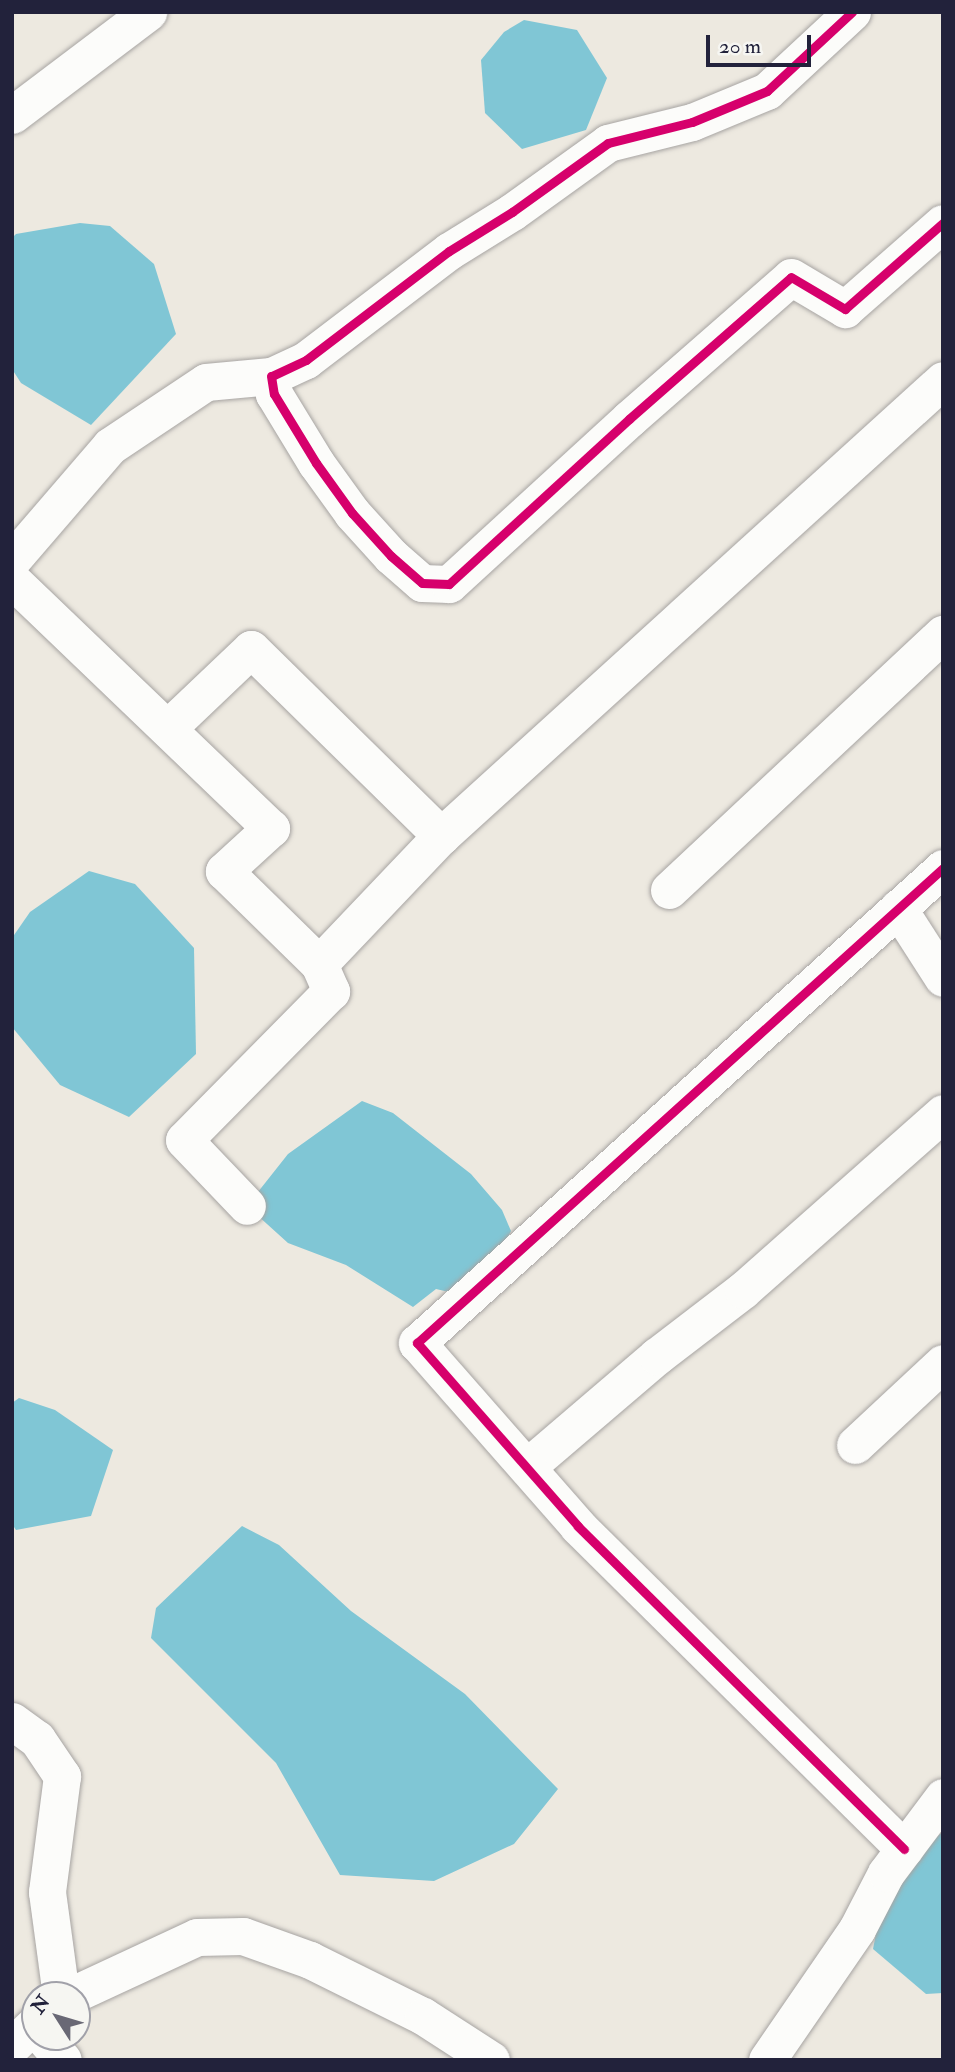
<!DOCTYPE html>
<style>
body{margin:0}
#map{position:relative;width:955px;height:2072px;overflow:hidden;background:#ede9e0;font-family:"IM FELL Double Pica",serif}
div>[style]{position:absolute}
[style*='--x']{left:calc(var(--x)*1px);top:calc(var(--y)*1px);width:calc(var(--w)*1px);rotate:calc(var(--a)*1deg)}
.water>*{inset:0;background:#80c6d5}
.roads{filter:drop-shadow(0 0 2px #a7a4a2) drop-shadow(0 0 2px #a7a4a2)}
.minor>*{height:37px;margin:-18.5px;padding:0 18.5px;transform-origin:18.5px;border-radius:18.5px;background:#fcfcfa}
.cycleway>*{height:9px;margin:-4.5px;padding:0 4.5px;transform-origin:4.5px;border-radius:4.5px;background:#d6006c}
span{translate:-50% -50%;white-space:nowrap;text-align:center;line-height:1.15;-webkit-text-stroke:5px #f6f6f2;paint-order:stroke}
.frame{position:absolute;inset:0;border:14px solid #22223b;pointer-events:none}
.north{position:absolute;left:21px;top:1981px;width:70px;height:70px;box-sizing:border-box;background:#f6f6f2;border:2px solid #a1a1a9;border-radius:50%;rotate:307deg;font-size:19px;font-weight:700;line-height:28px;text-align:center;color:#22223b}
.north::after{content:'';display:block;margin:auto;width:24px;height:32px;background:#696875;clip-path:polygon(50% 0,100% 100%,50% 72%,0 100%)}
.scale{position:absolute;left:706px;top:35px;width:105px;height:32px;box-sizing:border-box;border:4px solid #22223b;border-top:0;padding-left:9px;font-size:21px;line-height:24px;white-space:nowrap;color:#22223b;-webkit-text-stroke:5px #f6f6f2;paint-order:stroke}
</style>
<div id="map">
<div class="water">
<i style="clip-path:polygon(524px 20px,577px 30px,607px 78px,586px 130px,522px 149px,485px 113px,481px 60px,504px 32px)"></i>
<i style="clip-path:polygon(80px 223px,110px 226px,154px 264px,176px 334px,91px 425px,21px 383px,12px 369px,12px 238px,16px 234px)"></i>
<i style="clip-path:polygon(89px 871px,135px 884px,194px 948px,196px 1054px,129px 1117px,60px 1085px,12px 1027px,12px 938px,30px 912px)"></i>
<i style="clip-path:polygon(362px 1101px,393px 1113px,471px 1174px,502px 1210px,511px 1231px,497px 1260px,453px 1293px,436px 1289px,413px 1307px,346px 1265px,288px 1243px,247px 1206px,288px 1154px)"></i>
<i style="clip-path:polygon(19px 1398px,55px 1410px,113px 1450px,91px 1516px,16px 1530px,12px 1524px,12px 1403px)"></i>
<i style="clip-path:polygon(242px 1526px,279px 1545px,351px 1611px,465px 1694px,558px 1789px,514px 1844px,434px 1881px,340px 1875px,276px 1763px,151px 1638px,156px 1608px)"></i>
<i style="clip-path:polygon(943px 1832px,943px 1993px,926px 1994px,873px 1949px,878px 1923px,889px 1900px,925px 1845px)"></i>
</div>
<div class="roads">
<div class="minor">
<i style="--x:852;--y:12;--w:116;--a:137.1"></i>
<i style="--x:767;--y:91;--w:81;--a:157.5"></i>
<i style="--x:692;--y:122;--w:87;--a:166"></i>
<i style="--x:608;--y:143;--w:118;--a:144.3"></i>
<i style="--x:512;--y:212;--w:74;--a:148.2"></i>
<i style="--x:449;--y:251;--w:180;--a:142.7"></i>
<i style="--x:306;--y:360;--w:38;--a:155"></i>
<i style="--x:271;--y:376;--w:18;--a:81"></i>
<i style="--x:274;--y:394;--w:81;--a:58.7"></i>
<i style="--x:316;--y:463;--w:62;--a:54.2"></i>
<i style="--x:352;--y:513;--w:58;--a:47.8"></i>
<i style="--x:391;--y:556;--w:41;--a:41.1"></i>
<i style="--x:422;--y:583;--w:27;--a:2"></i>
<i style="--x:449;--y:584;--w:244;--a:-42.5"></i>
<i style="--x:629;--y:419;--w:215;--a:-41.2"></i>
<i style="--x:791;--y:277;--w:63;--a:30.7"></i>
<i style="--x:845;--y:309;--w:130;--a:-41.3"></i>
<i style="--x:12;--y:115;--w:171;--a:-37.1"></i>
<i style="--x:12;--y:560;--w:150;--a:-49.3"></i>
<i style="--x:110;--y:446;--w:115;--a:-33.7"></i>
<i style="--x:206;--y:382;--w:65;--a:-5.3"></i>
<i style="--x:12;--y:580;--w:359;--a:43.8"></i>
<i style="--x:271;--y:828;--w:64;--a:137.5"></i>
<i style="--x:224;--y:871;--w:133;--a:44.4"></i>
<i style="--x:319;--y:964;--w:30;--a:66"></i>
<i style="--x:331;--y:991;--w:209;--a:134.6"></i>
<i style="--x:184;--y:1140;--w:91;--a:46.3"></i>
<i style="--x:169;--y:727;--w:113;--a:-43.6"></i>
<i style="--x:251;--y:649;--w:267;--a:44.5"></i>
<i style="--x:669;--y:890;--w:375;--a:-43.1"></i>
<i style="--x:898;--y:908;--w:83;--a:57.3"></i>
<i style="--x:319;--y:964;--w:177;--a:-46.4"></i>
<i style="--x:441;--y:836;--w:678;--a:-42.25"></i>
<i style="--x:855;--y:1445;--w:120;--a:-43"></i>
<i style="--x:527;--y:1467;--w:171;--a:-40.5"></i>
<i style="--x:657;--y:1356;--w:108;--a:-37.5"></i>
<i style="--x:743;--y:1290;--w:267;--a:-41.5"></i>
<i style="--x:12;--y:1721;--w:31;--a:36"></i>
<i style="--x:37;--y:1739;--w:45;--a:56"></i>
<i style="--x:62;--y:1776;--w:117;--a:97.4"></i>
<i style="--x:47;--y:1892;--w:104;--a:82.3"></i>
<i style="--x:904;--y:1849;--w:459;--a:-135.3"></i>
<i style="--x:578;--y:1526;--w:244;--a:-131.3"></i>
<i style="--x:417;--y:1343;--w:709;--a:-42.08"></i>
<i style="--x:72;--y:1995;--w:138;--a:-24.9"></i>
<i style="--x:197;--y:1937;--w:46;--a:-1.2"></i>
<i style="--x:243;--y:1936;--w:71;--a:19.7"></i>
<i style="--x:310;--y:1960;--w:126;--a:26.4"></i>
<i style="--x:423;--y:2016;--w:81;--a:32.9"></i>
<i style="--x:43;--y:2037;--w:30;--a:49"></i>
<i style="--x:12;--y:2046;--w:32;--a:-44"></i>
<i style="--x:767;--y:2060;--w:159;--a:-55.5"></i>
<i style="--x:857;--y:1929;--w:63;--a:-62.6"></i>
<i style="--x:886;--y:1873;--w:95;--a:-53.1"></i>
</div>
</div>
<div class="cycleway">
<i style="--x:852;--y:12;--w:116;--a:137.1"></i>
<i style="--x:767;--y:91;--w:81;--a:157.5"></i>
<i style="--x:692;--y:122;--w:87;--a:166"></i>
<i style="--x:608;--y:143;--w:118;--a:144.3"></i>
<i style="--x:512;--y:212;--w:74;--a:148.2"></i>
<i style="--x:449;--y:251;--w:180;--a:142.7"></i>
<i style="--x:306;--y:360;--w:38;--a:155"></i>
<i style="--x:271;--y:376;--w:18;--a:81"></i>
<i style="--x:274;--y:394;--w:81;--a:58.7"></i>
<i style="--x:316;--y:463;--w:62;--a:54.2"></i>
<i style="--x:352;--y:513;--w:58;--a:47.8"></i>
<i style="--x:391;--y:556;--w:41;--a:41.1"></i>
<i style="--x:422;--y:583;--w:27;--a:2"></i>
<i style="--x:449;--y:584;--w:244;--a:-42.5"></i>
<i style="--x:629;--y:419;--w:215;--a:-41.2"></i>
<i style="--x:791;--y:277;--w:63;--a:30.7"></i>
<i style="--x:845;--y:309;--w:130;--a:-41.3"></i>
<i style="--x:904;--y:1849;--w:459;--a:-135.3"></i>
<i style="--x:578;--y:1526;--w:244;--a:-131.3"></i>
<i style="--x:417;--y:1343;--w:709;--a:-42.08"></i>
</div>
<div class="frame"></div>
<div class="north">N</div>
<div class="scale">20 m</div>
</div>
